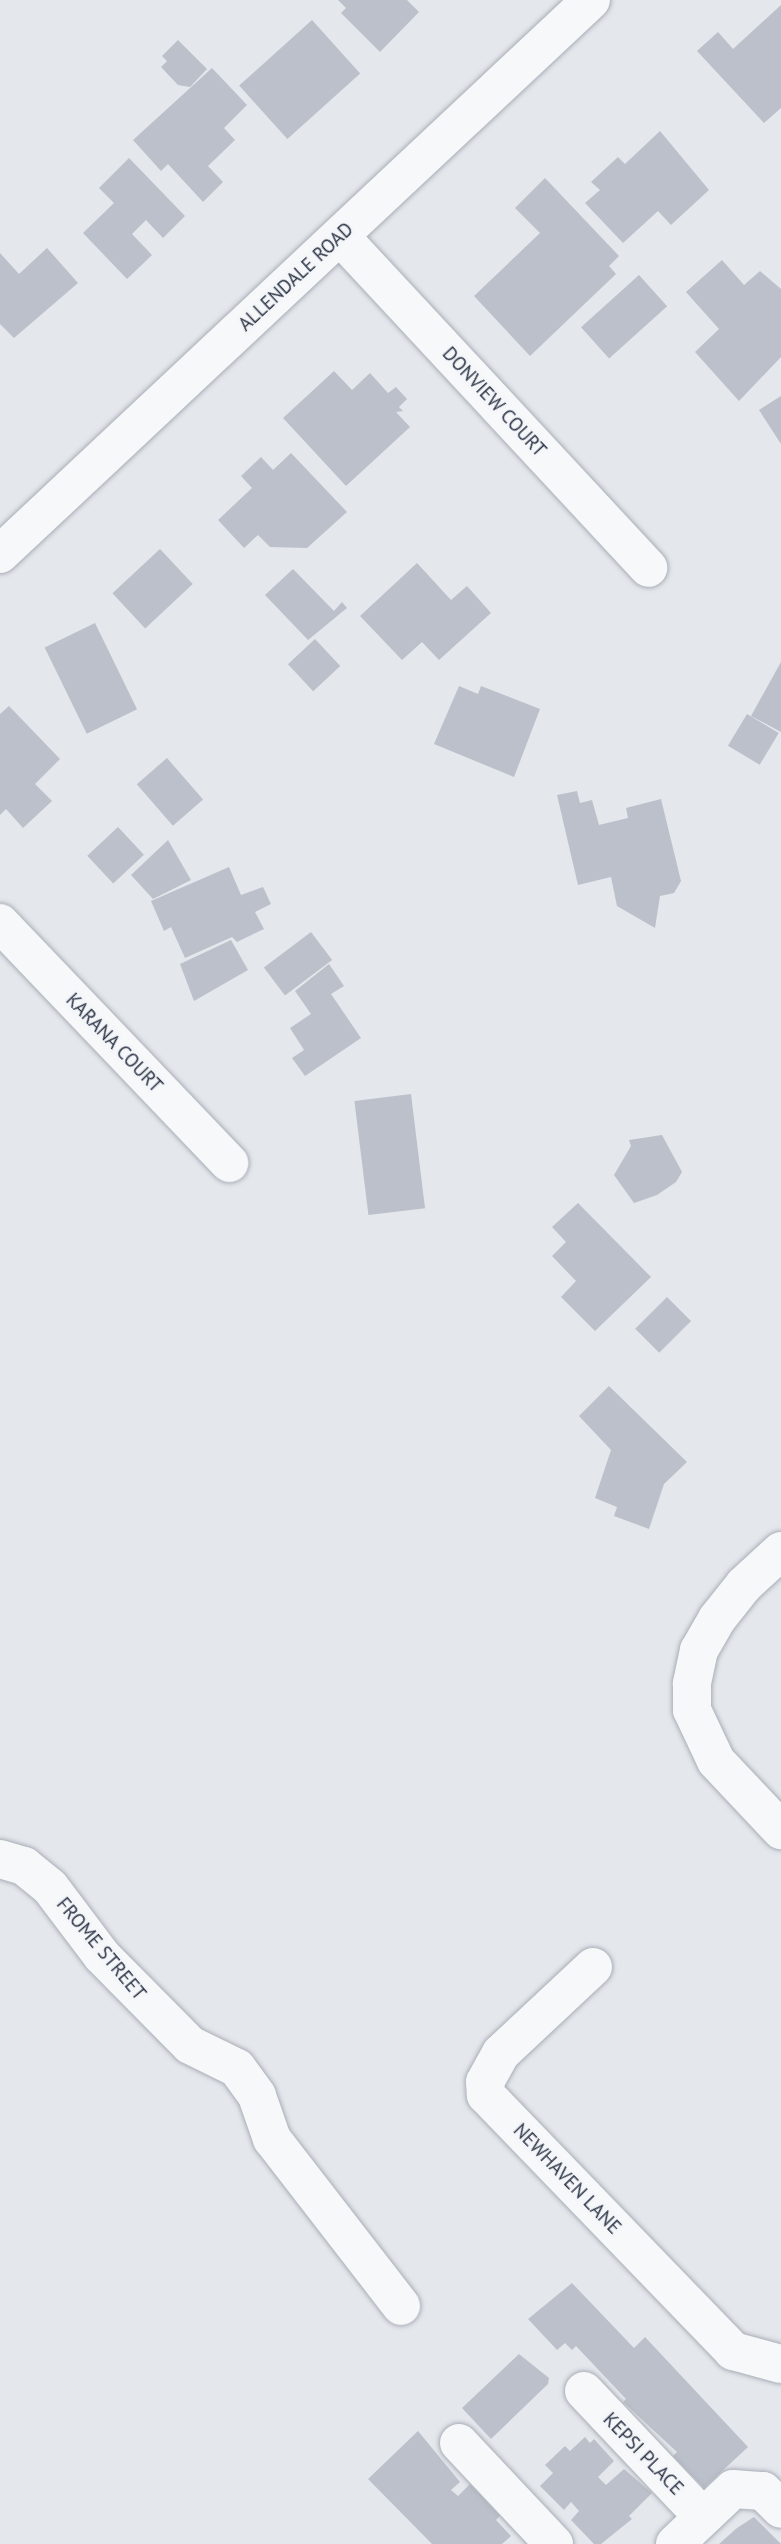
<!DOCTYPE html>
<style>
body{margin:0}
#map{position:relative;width:781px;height:2544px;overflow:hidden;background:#e4e7ec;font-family:"PT Sans",sans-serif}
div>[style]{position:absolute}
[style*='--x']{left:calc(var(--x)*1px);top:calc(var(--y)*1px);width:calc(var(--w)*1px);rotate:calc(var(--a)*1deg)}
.building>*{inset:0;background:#bbc0ca;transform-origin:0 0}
.roads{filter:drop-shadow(0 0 2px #a9aeb7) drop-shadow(0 0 2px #a9aeb7)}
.minor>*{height:38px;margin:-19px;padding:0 19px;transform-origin:19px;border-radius:19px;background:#f7f8fa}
span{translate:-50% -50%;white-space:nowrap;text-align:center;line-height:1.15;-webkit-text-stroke:6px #f4f6f9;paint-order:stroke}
.street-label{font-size:19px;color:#2b3445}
</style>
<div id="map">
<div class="building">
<i style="clip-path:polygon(338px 0,407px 0,419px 12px,380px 52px,341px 13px,346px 8px)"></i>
<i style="clip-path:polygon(781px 5px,781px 108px,764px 123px,697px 51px,718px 32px,733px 49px)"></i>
<i style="left:312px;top:20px;width:72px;height:98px;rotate:48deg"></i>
<i style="clip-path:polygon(178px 40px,207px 69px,190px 87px,178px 85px,161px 67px,167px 61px,162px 56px)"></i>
<i style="clip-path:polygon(212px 68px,247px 105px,224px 128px,235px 140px,208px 166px,223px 182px,203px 202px,168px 164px,161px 171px,133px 140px)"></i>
<i style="clip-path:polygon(660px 131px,709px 190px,671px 225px,658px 211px,623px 243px,585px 203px,600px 190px,591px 182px,618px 157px,625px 164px)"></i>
<i style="clip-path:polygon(129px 158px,185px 216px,163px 238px,146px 220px,132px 234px,152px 255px,127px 279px,83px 233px,114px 203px,99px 188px)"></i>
<i style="clip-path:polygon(545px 178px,619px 256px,609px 266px,616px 274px,530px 356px,474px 296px,540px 233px,515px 208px)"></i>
<i style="clip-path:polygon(47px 248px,78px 283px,14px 338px,0 324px,0 253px,19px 274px)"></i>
<i style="clip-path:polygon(722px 260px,744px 285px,760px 271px,781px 289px,781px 357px,739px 401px,695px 352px,719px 329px,686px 292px)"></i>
<i style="left:639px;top:275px;width:42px;height:78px;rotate:48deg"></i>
<i style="clip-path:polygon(334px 371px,352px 390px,370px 373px,388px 393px,396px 387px,407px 399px,399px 407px,403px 411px,396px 412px,410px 427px,346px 486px,283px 418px)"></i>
<i style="clip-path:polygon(781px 396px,781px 444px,759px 410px)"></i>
<i style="clip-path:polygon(291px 453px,347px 512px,307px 548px,270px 547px,258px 535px,244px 548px,218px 520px,252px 488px,241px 476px,261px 457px,273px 470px)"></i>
<i style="left:160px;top:549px;width:48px;height:65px;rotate:47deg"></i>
<i style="clip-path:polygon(417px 563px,451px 600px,467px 586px,491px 613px,439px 660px,422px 642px,402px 660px,360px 616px)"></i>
<i style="clip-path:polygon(293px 569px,334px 611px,342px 602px,347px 608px,308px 640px,265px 595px)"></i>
<i style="left:95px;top:623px;width:96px;height:56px;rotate:64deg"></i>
<i style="left:315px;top:639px;width:37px;height:37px;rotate:47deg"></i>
<i style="clip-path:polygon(781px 662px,781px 732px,751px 716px)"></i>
<i style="clip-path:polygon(459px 686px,478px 694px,481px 686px,540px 709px,514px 777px,434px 744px)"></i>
<i style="clip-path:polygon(9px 706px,60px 759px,35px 784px,52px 801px,23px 828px,6px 809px,0 815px,0 714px)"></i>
<i style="left:747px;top:714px;width:37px;height:37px;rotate:31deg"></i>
<i style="left:167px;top:758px;width:55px;height:40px;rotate:49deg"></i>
<i style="clip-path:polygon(577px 791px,580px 803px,592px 800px,599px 825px,628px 818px,626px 808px,661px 799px,681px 881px,674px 893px,660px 896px,655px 928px,617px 906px,611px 877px,578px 885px,557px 795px)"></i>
<i style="left:118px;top:827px;width:38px;height:42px;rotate:47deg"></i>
<i style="clip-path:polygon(168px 840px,191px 880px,153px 899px,131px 875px)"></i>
<i style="clip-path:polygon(229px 867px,241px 895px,263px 887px,271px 904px,255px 912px,264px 929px,237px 942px,232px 937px,185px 958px,171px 927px,164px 931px,151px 901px)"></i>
<i style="left:311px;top:932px;width:35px;height:59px;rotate:53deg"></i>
<i style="clip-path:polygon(231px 940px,248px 970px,194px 1001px,180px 964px)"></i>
<i style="clip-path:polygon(329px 964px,344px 986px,331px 994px,361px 1038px,305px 1076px,292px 1058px,304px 1050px,290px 1028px,311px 1014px,295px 991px)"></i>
<i style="left:411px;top:1094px;width:115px;height:57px;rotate:83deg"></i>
<i style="clip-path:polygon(662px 1135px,682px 1172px,676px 1182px,657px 1195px,634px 1203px,614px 1175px,631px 1146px,629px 1140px)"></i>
<i style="clip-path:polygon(578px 1203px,651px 1277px,595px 1331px,561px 1297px,576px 1281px,552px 1256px,566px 1242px,552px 1227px)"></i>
<i style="left:667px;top:1297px;width:34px;height:45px;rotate:45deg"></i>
<i style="clip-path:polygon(609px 1386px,687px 1462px,664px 1484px,649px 1529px,614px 1516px,617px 1507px,595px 1498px,611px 1450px,579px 1416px)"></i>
<i style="clip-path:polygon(572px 2283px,634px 2348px,645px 2337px,748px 2447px,704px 2488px,673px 2456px,677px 2452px,623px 2402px,626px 2399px,576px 2346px,572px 2350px,565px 2343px,557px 2350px,528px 2319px)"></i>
<i style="clip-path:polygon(519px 2354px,549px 2378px,548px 2384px,491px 2439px,462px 2408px)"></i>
<i style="clip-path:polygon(418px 2431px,460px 2482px,451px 2490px,458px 2496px,470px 2484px,500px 2516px,496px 2520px,511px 2536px,502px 2544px,432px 2544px,368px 2479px)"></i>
<i style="clip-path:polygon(585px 2437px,590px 2443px,594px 2439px,614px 2461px,598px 2477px,606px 2485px,624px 2469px,652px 2493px,629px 2516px,632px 2519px,601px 2544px,594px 2544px,571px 2520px,579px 2511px,571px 2502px,564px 2510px,540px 2486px,553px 2473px,545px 2465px,565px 2446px,570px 2451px)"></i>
<i style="clip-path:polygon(754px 2517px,781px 2544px,719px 2544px,737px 2528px)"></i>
</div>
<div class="roads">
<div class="minor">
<i style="--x:340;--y:236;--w:453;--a:47.1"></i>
<i style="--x:0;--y:554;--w:810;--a:-43.15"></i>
<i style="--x:0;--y:923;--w:332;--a:46.3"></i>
<i style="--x:781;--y:1551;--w:50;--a:137.4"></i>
<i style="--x:744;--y:1585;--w:43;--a:128.5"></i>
<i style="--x:717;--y:1619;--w:36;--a:120"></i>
<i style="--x:699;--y:1650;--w:35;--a:102"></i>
<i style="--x:692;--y:1684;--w:26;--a:90"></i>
<i style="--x:692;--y:1710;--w:56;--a:64.8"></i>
<i style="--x:716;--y:1761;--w:95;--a:46.7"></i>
<i style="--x:0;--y:1859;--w:25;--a:16"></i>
<i style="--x:24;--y:1866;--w:33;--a:39"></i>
<i style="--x:50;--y:1887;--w:86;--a:53"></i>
<i style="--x:102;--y:1956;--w:125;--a:45.3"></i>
<i style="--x:190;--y:2045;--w:52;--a:26.1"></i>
<i style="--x:237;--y:2068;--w:34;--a:54"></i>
<i style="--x:257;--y:2096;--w:46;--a:70.8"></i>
<i style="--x:272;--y:2139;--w:211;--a:52.3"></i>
<i style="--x:593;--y:1967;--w:126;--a:136.9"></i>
<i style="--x:501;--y:2053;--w:33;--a:119"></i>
<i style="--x:485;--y:2082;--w:13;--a:86"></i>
<i style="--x:486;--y:2095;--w:356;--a:46"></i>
<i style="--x:733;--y:2351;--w:50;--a:15.2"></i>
<i style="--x:584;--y:2391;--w:173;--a:46.6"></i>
<i style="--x:459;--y:2443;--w:139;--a:46.8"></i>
<i style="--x:675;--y:2544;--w:80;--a:-43.5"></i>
<i style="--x:733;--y:2489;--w:30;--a:4"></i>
<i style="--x:763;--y:2491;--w:25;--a:45"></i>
</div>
</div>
<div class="street-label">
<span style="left:296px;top:277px;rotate:-43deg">ALLENDALE ROAD</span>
<span style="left:494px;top:402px;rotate:47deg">DONVIEW COURT</span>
<span style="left:114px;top:1043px;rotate:46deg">KARANA COURT</span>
<span style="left:101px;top:1949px;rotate:50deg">FROME STREET</span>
<span style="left:567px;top:2179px;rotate:46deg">NEWHAVEN LANE</span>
<span style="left:643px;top:2454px;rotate:46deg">KEPSI PLACE</span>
</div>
</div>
